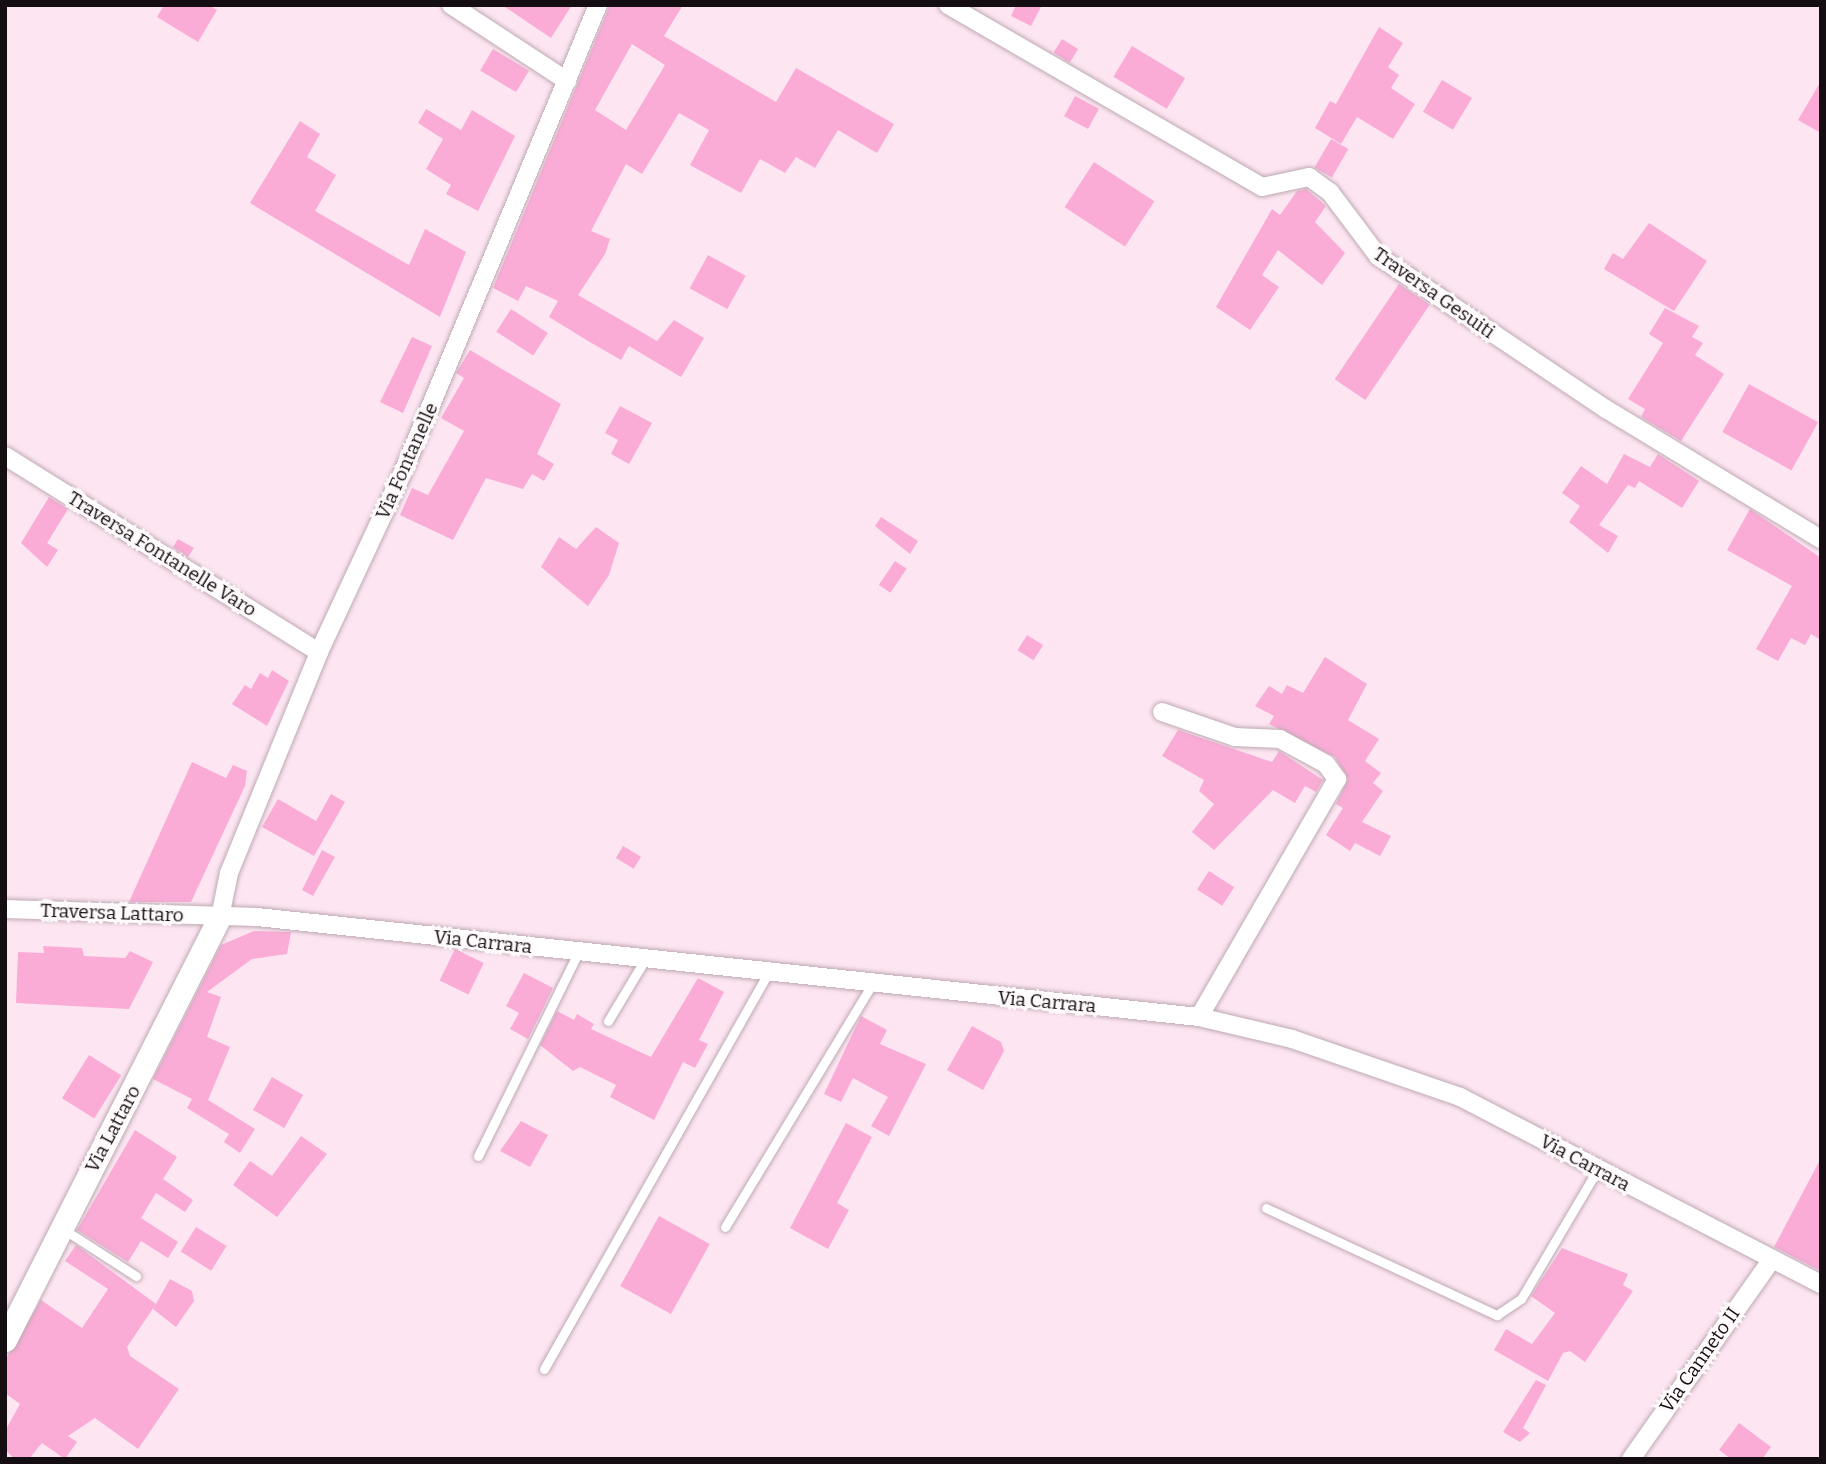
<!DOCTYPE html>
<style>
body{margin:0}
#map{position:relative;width:1826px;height:1464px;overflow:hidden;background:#fde6f2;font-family:Bitter,serif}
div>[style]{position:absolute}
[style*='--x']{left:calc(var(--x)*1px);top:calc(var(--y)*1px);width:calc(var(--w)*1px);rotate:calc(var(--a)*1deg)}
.building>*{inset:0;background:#faacd6;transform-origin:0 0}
.roads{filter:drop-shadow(0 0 2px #bea9b3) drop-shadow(0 0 2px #bea9b3)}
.service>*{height:9px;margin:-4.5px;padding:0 4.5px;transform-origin:4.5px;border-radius:4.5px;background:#fff}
.minor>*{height:18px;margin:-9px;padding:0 9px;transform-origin:9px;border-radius:9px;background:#fff}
.tertiary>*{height:23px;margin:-11.5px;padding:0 11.5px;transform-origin:11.5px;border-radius:11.5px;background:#fff}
span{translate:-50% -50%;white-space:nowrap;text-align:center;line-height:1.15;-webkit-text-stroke:6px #fefafc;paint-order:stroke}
.street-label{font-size:19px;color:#140d11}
.frame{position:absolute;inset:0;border:7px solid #140d11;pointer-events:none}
</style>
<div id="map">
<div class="building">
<i style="clip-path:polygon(164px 5px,209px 5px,217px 10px,198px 42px,157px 17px)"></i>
<i style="clip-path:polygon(502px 5px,572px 5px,551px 38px)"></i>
<i style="clip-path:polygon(evenodd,610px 5px,683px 5px,664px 36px,776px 102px,796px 68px,894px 124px,877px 153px,838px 130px,815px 168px,796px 157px,785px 173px,760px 159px,741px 193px,690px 165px,709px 130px,679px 113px,642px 174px,626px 164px,591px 231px,610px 239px,605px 254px,578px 295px,657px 341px,674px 320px,704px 338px,681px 377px,629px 346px,621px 360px,588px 341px,549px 317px,558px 301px,526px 286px,518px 301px,493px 288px,610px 5px,632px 44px,665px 65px,626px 130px,595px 110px,632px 44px)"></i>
<i style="clip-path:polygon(1016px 5px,1042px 5px,1031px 26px,1011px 16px)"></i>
<i style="clip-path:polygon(1379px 27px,1403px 43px,1388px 67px,1399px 75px,1391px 88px,1415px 104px,1393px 139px,1357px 117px,1341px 144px,1315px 128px,1330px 101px,1336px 104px)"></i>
<i style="left:1062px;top:39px;width:19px;height:16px;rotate:32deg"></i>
<i style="left:1132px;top:46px;width:62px;height:36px;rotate:31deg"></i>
<i style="left:493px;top:49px;width:42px;height:25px;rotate:31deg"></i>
<i style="left:1442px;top:80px;width:35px;height:37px;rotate:31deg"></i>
<i style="clip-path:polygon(1821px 81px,1821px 133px,1798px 120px)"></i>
<i style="left:1075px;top:96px;width:27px;height:23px;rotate:28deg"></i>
<i style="clip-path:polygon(426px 109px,461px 130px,472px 110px,515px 136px,478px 211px,446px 194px,451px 185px,426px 169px,443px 139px,418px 123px)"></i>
<i style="clip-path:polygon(300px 121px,320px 134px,307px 157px,336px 175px,315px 211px,409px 265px,425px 229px,466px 252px,440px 317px,250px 203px)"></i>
<i style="left:1331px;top:139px;width:20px;height:33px;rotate:30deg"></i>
<i style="left:1094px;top:162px;width:72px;height:54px;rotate:33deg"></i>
<i style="clip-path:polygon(1306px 189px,1326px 206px,1315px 222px,1345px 253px,1322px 285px,1278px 250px,1262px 275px,1279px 287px,1250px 330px,1216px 307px,1272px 209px,1280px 215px,1297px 191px)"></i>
<i style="clip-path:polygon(1649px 223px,1707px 261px,1674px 311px,1604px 269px,1613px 253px,1623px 259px)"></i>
<i style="left:708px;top:255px;width:43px;height:38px;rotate:29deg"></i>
<i style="left:1399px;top:284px;width:37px;height:115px;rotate:34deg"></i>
<i style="clip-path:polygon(1665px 308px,1699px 326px,1692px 337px,1703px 343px,1695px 355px,1724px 374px,1681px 441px,1641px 417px,1645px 409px,1628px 399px,1663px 343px,1649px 334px)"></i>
<i style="left:511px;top:309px;width:44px;height:27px;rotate:33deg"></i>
<i style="clip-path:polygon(412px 337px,432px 346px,403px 413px,380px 402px)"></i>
<i style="clip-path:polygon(470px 350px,561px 404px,537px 454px,554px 464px,544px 481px,532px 474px,523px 489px,486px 478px,453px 540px,400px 515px,412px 488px,428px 495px,464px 431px,441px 418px,464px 378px,456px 373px)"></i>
<i style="left:1749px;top:384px;width:79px;height:55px;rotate:29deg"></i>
<i style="clip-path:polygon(620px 406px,652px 423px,629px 464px,611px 454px,618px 440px,605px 433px)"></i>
<i style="clip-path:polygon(1624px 454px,1650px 467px,1658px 454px,1699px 481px,1682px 508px,1639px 481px,1635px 488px,1628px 485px,1599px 525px,1618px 536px,1608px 553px,1569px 522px,1580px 506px,1562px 493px,1581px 466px,1607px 484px)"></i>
<i style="clip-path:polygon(49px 497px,68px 509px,47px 543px,58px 550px,47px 567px,21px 543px)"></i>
<i style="clip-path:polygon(1750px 509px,1821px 558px,1821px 640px,1811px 634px,1805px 645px,1791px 638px,1778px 661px,1756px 649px,1792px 586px,1727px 550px)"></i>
<i style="clip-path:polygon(881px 517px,918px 541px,910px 554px,875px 526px)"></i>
<i style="clip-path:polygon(596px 527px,619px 543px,609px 575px,588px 606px,541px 567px,559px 537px,576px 549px)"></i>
<i style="clip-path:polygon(178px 539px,194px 548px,188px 557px,173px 547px)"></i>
<i style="left:895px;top:561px;width:14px;height:29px;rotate:34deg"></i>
<i style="left:1027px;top:635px;width:19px;height:18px;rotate:32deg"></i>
<i style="clip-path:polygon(1325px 657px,1367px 684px,1348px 720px,1379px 739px,1365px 761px,1381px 773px,1373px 783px,1383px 791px,1362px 822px,1391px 836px,1380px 856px,1355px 843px,1350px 851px,1326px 835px,1343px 808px,1336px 804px,1348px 779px,1335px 757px,1269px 724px,1274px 716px,1255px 706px,1269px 686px,1282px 694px,1287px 685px,1303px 693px)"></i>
<i style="clip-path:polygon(272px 670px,289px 681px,267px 726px,232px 704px,245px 685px,251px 689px,260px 673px,268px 678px)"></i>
<i style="clip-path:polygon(1178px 730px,1272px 762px,1279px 751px,1323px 780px,1316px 792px,1305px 786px,1295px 803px,1273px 790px,1214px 850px,1192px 832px,1214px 804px,1199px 791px,1204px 780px,1162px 756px)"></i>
<i style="clip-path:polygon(192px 762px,226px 778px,233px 765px,247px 771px,245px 786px,191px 902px,129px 902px)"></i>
<i style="clip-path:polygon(331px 794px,345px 802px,314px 856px,262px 827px,278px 799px,316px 821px)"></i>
<i style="left:623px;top:846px;width:21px;height:14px;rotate:31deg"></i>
<i style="clip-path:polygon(322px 850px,335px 857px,313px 896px,302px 890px)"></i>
<i style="left:1209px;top:871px;width:30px;height:22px;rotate:33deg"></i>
<i style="clip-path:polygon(254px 931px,291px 932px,287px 954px,252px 959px,207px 992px,221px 997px,207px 1037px,230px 1047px,208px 1100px,255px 1129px,240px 1153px,224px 1142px,229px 1134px,187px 1108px,192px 1099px,153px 1079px,221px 945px)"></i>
<i style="clip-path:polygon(43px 946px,82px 948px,84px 956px,125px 958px,130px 951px,153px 962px,129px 1009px,16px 1003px,18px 952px,44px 953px)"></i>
<i style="left:455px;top:949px;width:32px;height:35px;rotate:26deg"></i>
<i style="clip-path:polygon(524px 973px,553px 988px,528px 1039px,510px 1029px,519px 1013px,506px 1006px)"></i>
<i style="clip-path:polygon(698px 978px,724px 992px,699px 1040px,708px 1044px,695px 1068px,683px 1062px,654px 1120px,610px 1097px,616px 1085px,580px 1067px,573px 1071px,540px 1045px,557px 1011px,574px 1020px,577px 1014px,594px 1024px,591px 1029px,651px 1057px)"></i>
<i style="clip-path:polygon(861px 1016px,887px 1030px,880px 1044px,926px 1064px,889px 1136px,871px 1126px,888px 1097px,853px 1078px,841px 1102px,824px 1094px)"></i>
<i style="clip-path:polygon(972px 1026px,1001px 1042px,1004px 1051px,983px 1090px,947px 1070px)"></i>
<i style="left:89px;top:1055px;width:38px;height:51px;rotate:32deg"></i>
<i style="left:272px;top:1077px;width:36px;height:38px;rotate:30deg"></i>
<i style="clip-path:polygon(521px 1121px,548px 1135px,530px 1167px,500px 1151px)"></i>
<i style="clip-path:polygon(846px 1123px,872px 1137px,837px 1203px,849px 1210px,828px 1249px,790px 1228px)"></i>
<i style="clip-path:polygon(135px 1130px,177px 1157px,163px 1179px,193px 1200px,185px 1212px,156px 1193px,141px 1218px,178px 1242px,168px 1258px,141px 1241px,128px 1262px,77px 1230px)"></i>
<i style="clip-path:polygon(301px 1136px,327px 1154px,277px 1217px,233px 1185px,250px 1161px,272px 1176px)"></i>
<i style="clip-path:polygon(1821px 1158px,1821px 1271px,1774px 1247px)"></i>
<i style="left:659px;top:1216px;width:58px;height:80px;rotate:29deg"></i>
<i style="left:196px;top:1227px;width:36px;height:29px;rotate:32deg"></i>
<i style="clip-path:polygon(76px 1245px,156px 1304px,127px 1347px,130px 1356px,179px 1389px,138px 1449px,95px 1418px,68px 1436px,77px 1442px,65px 1459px,42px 1443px,29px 1459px,15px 1459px,5px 1450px,5px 1431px,20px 1404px,5px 1393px,5px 1360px,41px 1300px,82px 1328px,108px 1289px,65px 1261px)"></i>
<i style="clip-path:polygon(1562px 1248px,1628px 1274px,1623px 1285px,1633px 1291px,1585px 1362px,1570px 1351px,1563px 1353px,1548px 1381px,1494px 1350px,1506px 1329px,1532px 1344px,1555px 1313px,1531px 1296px)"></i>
<i style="clip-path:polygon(170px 1279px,192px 1291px,194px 1301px,176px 1327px,153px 1309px)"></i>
<i style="clip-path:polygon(1536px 1380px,1546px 1385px,1523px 1428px,1530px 1433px,1520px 1442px,1503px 1432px)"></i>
<i style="clip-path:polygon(1739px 1423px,1771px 1447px,1762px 1459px,1731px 1459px,1719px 1450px)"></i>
</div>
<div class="roads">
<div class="service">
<i style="--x:608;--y:1021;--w:70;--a:-59"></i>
<i style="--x:478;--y:1156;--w:226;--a:-63.8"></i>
<i style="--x:1266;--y:1208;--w:255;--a:24.9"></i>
<i style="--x:1497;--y:1315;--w:29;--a:-34"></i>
<i style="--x:1521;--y:1299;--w:151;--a:-59.4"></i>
<i style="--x:725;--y:1227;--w:282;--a:-58.8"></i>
<i style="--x:63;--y:1229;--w:87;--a:32.8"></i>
<i style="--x:544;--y:1369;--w:453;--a:-60.5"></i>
</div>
<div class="minor">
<i style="--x:451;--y:5;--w:139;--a:33.2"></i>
<i style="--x:948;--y:5;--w:363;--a:30.1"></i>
<i style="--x:1262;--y:187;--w:48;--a:-12"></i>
<i style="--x:1309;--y:177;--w:26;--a:36"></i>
<i style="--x:1330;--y:192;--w:80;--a:53.1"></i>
<i style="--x:1378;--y:256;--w:275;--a:33.9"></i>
<i style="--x:1606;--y:409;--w:251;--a:31.2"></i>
<i style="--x:5;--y:456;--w:370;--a:32"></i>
<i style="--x:1162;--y:712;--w:77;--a:18.9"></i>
<i style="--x:1235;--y:737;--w:45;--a:2.5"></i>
<i style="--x:1280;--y:739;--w:52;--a:28.5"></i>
<i style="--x:1326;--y:764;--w:19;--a:54"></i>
<i style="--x:1337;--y:779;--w:275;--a:120.1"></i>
<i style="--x:5;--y:909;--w:252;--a:1.8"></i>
<i style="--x:257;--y:917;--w:947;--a:6.06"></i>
<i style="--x:1199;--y:1017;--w:96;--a:13.3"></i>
<i style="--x:1292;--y:1039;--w:178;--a:19"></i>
<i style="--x:1460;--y:1097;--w:407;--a:27.4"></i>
<i style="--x:220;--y:917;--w:45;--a:-78.4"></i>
<i style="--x:229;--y:873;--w:239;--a:-67.8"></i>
<i style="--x:319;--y:652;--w:199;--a:-65"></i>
<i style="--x:403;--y:472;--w:506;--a:-67.34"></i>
<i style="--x:1631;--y:1459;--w:241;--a:-54.8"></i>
</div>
<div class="tertiary">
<i style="--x:5;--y:1340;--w:475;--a:-63.1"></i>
</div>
</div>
<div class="street-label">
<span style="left:1434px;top:293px;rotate:35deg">Traversa Gesuiti</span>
<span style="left:407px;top:461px;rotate:-66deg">Via Fontanelle</span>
<span style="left:162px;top:554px;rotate:32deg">Traversa Fontanelle Varo</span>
<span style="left:112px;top:913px;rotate:2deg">Traversa Lattaro</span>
<span style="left:483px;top:942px;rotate:6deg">Via Carrara</span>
<span style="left:1047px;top:1002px;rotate:5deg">Via Carrara</span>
<span style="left:113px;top:1129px;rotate:-62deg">Via Lattaro</span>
<span style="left:1585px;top:1163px;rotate:28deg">Via Carrara</span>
<span style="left:1700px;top:1360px;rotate:-55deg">Via Canneto II</span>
</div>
<div class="frame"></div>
</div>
